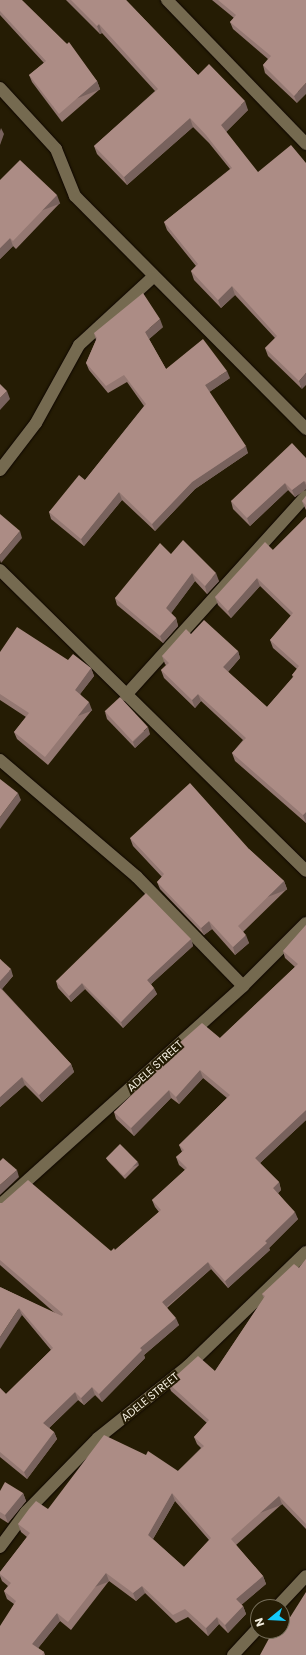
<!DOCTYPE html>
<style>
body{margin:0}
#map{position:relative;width:306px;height:1655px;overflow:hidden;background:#251c04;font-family:Poppins,sans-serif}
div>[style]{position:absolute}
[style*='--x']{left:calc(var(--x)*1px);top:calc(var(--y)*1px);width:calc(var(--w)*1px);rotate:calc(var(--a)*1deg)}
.roads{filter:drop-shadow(0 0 1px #0e0600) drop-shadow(0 0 1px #0e0600)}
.minor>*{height:12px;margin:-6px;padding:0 6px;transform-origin:6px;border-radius:6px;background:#756a50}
.wall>*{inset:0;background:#947872}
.shaded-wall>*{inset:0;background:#78625d;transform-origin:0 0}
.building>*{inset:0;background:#ac8c85;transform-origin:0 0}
span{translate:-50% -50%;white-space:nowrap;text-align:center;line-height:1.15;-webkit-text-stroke:4px #251c04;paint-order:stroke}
.street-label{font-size:11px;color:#f2ecde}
.north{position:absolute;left:250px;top:1599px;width:40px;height:40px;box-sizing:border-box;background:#251c04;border:1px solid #776f5b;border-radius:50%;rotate:252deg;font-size:11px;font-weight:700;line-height:16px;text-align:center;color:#f2ecde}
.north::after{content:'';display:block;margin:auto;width:14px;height:18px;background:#13cafb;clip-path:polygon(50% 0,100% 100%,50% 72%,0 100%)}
</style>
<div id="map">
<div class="roads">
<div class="minor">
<i style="--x:167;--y:0;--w:200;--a:46"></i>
<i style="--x:0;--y:88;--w:83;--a:47.4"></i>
<i style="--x:56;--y:149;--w:51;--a:68"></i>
<i style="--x:75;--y:196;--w:328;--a:45.2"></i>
<i style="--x:0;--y:470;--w:59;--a:-52.5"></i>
<i style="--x:36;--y:423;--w:89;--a:-61.1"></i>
<i style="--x:79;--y:345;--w:100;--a:-42.6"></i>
<i style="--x:0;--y:570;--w:429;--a:44.5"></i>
<i style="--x:126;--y:695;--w:268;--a:-47.9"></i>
<i style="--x:0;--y:760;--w:180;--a:40.5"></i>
<i style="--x:137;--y:877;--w:152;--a:45.8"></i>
<i style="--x:0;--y:1205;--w:327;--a:-42"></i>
<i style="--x:243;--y:986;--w:89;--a:-45"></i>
<i style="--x:0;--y:1547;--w:44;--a:-53.4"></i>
<i style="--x:26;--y:1512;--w:103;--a:-45.8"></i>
<i style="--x:98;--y:1438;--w:115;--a:-38.7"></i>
<i style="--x:188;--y:1366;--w:164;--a:-44"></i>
<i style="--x:277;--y:1607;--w:42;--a:-46.9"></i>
<i style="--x:233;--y:1655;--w:37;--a:-47"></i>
</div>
</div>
<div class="wall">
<i style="clip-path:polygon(0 0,67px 44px,97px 81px,100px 89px,62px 122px,32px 82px,29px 75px,44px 63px,0 15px)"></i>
<i style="clip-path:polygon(66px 0,126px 0,198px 75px,248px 110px,226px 132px,302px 389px,268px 356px,265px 348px,275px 338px,235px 295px,221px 308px,194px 280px,191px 271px,196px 266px,167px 230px,164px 222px,230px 169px,209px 143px,193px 127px,127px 185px,97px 154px,94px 146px,155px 91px,102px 33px,100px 34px)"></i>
<i style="clip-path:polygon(212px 0,306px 0,297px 103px,265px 73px,263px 65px,268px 59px,233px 29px,230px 22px,234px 18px)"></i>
<i style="clip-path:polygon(0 180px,60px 203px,16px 249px,13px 246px,0 259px)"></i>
<i style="clip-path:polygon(163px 327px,149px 339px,166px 369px,230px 378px,209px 392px,248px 453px,195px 489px,155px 531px,122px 500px,84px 546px,51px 519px,49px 512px,85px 480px,144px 406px,127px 382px,108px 393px,89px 370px,86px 363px,96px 340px,94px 333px)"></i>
<i style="clip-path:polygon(306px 458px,306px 489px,295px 497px,288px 490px,250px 526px,233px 509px,231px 501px)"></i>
<i style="clip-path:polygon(306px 496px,306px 510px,305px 508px,302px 501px)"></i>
<i style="clip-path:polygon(306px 517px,306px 823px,235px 761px,232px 753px,243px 740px,201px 701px,195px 708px,164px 678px,161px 670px,166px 665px,165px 664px,162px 656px,191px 634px,238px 651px,240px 658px,228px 672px,267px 707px,293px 677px,292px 675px,297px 669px,273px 648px,270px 640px,291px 616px,260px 586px,231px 618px,218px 605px,215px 597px,273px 550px)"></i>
<i style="clip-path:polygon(171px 554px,219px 581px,207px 594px,195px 581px,171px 613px,176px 618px,178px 626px,163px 643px,117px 605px,115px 598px)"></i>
<i style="clip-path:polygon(0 652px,68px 660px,91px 668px,94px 676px,80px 694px,92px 710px,48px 765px,17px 739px,14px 732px,26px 717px,0 700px)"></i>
<i style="clip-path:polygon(105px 712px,150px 734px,135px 748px,107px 719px)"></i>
<i style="clip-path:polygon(130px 838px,249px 849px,284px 881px,287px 889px,243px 932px,249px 943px,235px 955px,212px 929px,204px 935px,160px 889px,157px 882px,162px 877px,133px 846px)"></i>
<i style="clip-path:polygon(306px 925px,306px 1120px,260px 1163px,279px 1182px,281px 1190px,278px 1193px,298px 1219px,269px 1248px,270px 1250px,228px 1288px,211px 1269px,167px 1308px,179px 1325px,144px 1355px,145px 1358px,102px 1402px,95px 1395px,84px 1405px,78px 1400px,49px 1428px,54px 1432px,57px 1439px,27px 1479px,0 1457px,0 1388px,6px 1394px,51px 1350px,22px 1315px,0 1287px,56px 1314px,0 1265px,0 1203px,111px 1251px,115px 1250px,159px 1212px,155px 1207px,152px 1200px,185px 1170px,179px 1165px,176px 1157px,182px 1152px,179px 1145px,227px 1098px,203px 1078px,179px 1104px,171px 1098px,134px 1136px,116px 1119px,114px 1112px,220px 1038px,295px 967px,285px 958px,283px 951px)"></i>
<i style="clip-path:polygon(191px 939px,193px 946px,151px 984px,157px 994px,123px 1028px,85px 989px,71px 1002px,58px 988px,56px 981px)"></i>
<i style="clip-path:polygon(0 959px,13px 976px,2px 989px,71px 1064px,74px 1072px,42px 1102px,25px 1085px,0 1107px)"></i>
<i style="clip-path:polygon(106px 1158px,139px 1165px,125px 1179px,108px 1161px)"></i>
<i style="clip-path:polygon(evenodd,306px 1259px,306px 1529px,282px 1504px,236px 1545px,263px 1576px,266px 1584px,241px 1605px,243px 1606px,246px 1614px,228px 1633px,219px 1624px,208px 1636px,188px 1617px,176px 1623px,145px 1593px,136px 1601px,109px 1581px,71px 1630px,60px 1621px,38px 1648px,44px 1652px,45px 1655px,0 1655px,14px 1604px,7px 1599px,4px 1591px,8px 1586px,2px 1581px,0 1576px,0 1572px,27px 1537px,21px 1532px,18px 1524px,48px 1509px,178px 1471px,201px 1448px,197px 1444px,194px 1437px,207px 1423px,171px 1391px,168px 1383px,215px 1371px,264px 1298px,262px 1294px,299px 1268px,306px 1259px,175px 1501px,209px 1540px,184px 1567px,153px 1539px,175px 1501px)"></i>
<i style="clip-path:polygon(0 1491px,23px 1493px,26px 1501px,8px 1523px,0 1518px)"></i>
</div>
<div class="shaded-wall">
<i style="clip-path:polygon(99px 24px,102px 33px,100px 34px,97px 26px)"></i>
<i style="left:97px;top:81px;width:9px;height:50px;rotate:69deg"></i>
<i style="clip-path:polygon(306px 83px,306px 94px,297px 103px,294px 96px)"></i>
<i style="clip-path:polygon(245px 101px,248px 110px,224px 134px,221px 125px)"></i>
<i style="clip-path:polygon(190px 118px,193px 127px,127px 185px,124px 177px)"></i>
<i style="clip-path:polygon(1px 128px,4px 134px,0 145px,0 131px)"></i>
<i style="left:57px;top:195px;width:9px;height:64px;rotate:69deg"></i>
<i style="clip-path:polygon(10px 238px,13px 246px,0 259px,0 248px)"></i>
<i style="clip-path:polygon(232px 286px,235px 295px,221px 308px,218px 300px)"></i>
<i style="clip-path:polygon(160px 319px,163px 327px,148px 340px,145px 332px)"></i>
<i style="clip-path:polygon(227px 371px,230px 378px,208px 393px,205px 385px)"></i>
<i style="clip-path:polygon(306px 373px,306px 385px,302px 389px,299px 381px)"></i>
<i style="clip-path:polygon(7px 391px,10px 399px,0 410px,0 398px)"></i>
<i style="clip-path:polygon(246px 446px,248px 453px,195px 489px,155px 531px,152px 524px,192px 482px)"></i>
<i style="clip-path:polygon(304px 481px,306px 485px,306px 489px,295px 497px,292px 490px)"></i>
<i style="clip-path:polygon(285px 483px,288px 490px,250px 526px,247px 518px)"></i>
<i style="clip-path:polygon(119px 492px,122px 500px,84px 546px,81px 539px)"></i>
<i style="clip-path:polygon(20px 531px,22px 538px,1px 563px,0 560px,0 555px)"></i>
<i style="clip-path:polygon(192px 573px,195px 581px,169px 616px,166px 608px)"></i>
<i style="clip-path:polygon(216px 573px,219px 581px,207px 594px,205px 586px)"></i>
<i style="clip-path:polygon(257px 578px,260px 586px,231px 618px,228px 611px)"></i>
<i style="clip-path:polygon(176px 618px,178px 626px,163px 643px,160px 636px)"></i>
<i style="clip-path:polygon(238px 651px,240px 658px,226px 674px,223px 667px)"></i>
<i style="clip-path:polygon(91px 668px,94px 676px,77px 698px,75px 690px)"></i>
<i style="clip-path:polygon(198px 694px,201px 701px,195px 708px,192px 700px)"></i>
<i style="left:89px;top:702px;width:9px;height:70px;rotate:69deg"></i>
<i style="clip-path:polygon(148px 727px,150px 734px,135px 748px,133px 742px)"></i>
<i style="clip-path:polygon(18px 793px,21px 800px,0 829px,0 817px)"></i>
<i style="clip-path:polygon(306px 812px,306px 823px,303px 815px)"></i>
<i style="left:284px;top:881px;width:9px;height:64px;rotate:69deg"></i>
<i style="clip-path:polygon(209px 921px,212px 929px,204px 935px,201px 928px)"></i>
<i style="clip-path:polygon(246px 935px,249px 943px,235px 955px,233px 947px)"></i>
<i style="clip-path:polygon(191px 939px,193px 946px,149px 986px,147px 980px)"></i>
<i style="clip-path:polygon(11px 969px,13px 976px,0 991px,0 981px)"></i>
<i style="clip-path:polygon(82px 983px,85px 989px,71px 1002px,69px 996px)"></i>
<i style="clip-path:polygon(154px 988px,157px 994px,123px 1028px,121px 1022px)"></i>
<i style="clip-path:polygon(71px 1064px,74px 1072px,42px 1102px,39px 1095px)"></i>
<i style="clip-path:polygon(200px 1070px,203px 1078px,179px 1104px,176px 1097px)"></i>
<i style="clip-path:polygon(22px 1077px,25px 1085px,0 1107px,0 1097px)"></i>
<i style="clip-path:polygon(169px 1090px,171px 1098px,134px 1136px,131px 1128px)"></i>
<i style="clip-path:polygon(306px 1110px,306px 1120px,258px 1165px,255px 1158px)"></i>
<i style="left:138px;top:1162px;width:3px;height:20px;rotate:72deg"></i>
<i style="clip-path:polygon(17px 1170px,19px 1177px,0 1195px,0 1185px)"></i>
<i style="clip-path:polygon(279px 1182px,281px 1190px,275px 1196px,273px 1188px)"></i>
<i style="clip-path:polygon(295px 1212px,298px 1219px,269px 1248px,270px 1250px,228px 1288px,225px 1281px)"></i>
<i style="clip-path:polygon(208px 1262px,211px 1269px,164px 1309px,162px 1302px)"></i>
<i style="clip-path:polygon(19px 1308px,22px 1315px,0 1349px,0 1337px)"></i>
<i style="clip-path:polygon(176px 1318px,179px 1325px,144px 1355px,145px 1358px,102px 1402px,99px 1394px,140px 1348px)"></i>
<i style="clip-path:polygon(92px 1387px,95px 1395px,84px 1405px,81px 1398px)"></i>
<i style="clip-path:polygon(75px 1392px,78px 1400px,46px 1431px,43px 1423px)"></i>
<i style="clip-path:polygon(54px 1432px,57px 1439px,27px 1479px,24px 1472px)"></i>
<i style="clip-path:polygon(23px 1493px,26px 1501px,8px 1523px,5px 1515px)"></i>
<i style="clip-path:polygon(172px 1493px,175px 1501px,151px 1542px,148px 1535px)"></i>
<i style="left:279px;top:1496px;width:9px;height:64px;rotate:69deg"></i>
<i style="left:106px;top:1573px;width:9px;height:62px;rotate:69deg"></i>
<i style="clip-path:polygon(263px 1576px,266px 1584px,239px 1607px,236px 1599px)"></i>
<i style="clip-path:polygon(142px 1586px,145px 1593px,136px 1601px,133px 1593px)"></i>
<i style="clip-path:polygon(243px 1606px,246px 1614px,228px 1633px,225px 1625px)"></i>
<i style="clip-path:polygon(57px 1613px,60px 1621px,35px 1652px,32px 1644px)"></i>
<i style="clip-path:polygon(217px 1617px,219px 1624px,208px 1636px,206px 1628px)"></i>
</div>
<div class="building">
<i style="clip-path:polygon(0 0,22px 0,67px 44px,69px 42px,97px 81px,59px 114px,29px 75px,46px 61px,0 11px)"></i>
<i style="clip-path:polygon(71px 0,126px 0,198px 75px,209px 64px,245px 101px,221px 125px,258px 172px,291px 145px,306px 163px,306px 373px,299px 381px,265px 348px,277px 336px,232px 286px,218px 300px,191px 271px,198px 264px,164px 222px,232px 168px,206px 135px,190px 118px,124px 177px,94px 146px,158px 89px,99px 24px,97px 26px)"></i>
<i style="clip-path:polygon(218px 0,306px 0,306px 83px,294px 96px,263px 65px,271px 56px,230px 22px,236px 15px)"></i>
<i style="clip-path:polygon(20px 160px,57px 195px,13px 241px,10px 238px,0 248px,0 180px)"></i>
<i style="clip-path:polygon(143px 293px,160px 319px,145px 332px,166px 369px,203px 339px,227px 371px,205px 385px,246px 446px,192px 482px,152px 524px,119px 492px,81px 539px,49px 512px,79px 475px,85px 480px,146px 404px,124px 375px,106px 386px,86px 363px,97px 338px,94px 333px)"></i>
<i style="clip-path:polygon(0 384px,7px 391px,0 398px)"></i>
<i style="clip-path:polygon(292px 443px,306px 458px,306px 482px,304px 481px,292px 490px,285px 483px,247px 518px,231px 501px)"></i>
<i style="clip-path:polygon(306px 496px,306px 505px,302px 501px)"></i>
<i style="clip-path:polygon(0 514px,20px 531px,0 555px)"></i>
<i style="clip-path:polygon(306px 517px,306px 812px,303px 815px,232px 753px,246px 738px,198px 694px,192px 700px,161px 670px,169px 663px,162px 656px,186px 629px,191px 634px,204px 620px,238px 651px,223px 667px,267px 707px,294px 676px,292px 675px,299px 666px,270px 640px,293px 613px,257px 578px,228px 611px,215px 597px,265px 542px,273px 550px)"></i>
<i style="clip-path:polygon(183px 540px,216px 573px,205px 586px,192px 573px,166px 608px,176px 618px,160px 636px,115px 598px,160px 543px,171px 554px)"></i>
<i style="clip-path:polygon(17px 627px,68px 660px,73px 654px,91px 668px,75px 690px,89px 702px,45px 757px,14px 732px,29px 713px,0 694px,0 652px)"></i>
<i style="left:120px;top:697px;width:41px;height:21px;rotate:47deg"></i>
<i style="clip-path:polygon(0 779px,18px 793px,0 817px)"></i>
<i style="clip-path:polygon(190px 783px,249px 849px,284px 881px,238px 926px,246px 935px,233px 947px,209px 921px,201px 928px,157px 882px,164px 874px,130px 838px)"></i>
<i style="clip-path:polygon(146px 893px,191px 939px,147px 980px,154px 988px,121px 1022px,82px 983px,69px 996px,56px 981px)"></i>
<i style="clip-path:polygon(306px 925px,306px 1110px,255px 1158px,279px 1182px,273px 1188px,295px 1212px,265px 1241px,267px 1243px,225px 1281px,208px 1262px,162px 1302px,176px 1318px,140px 1348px,142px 1350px,99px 1394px,92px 1387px,81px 1398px,75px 1392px,43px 1423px,54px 1432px,24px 1472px,0 1452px,0 1388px,6px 1394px,53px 1348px,19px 1308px,0 1337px,0 1287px,62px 1316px,63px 1314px,0 1260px,0 1203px,2px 1203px,28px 1180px,111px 1251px,114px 1248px,115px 1250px,161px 1210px,152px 1200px,187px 1168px,176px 1157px,184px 1150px,179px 1145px,230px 1095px,200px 1070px,176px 1097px,169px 1090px,131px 1128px,114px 1112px,149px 1078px,177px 1045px,202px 1023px,220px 1038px,298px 964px,283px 951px)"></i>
<i style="clip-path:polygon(0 959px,11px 969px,0 981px)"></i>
<i style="clip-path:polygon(0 988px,71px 1064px,39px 1095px,22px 1077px,0 1097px)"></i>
<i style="left:120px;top:1144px;width:25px;height:20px;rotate:45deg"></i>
<i style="clip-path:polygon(3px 1158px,17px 1170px,0 1185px,0 1161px)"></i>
<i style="clip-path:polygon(evenodd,306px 1259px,306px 1524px,279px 1496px,231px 1539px,263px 1576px,236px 1599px,243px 1606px,225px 1625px,217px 1617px,206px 1628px,185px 1609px,173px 1615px,142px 1586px,133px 1593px,106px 1573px,68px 1622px,57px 1613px,32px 1644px,44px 1652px,42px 1655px,0 1655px,0 1626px,16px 1601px,4px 1591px,11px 1583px,0 1574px,0 1572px,30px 1533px,18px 1524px,29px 1509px,36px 1501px,48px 1509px,104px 1435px,146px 1455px,148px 1451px,178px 1471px,204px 1446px,194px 1437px,209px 1420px,168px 1383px,198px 1356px,215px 1371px,265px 1296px,262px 1294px,294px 1264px,299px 1268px,306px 1259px,172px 1493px,211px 1538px,184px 1567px,148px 1535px,172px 1493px)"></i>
<i style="clip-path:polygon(5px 1482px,23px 1493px,5px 1515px,0 1512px,0 1491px)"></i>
<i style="clip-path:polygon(306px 1592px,306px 1655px,260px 1655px,273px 1631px,279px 1634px,282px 1631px,282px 1630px)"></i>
</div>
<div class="street-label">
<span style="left:155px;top:1066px;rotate:-42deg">ADELE STREET</span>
<span style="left:150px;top:1397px;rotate:-39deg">ADELE STREET</span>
</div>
<div class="north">N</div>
</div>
